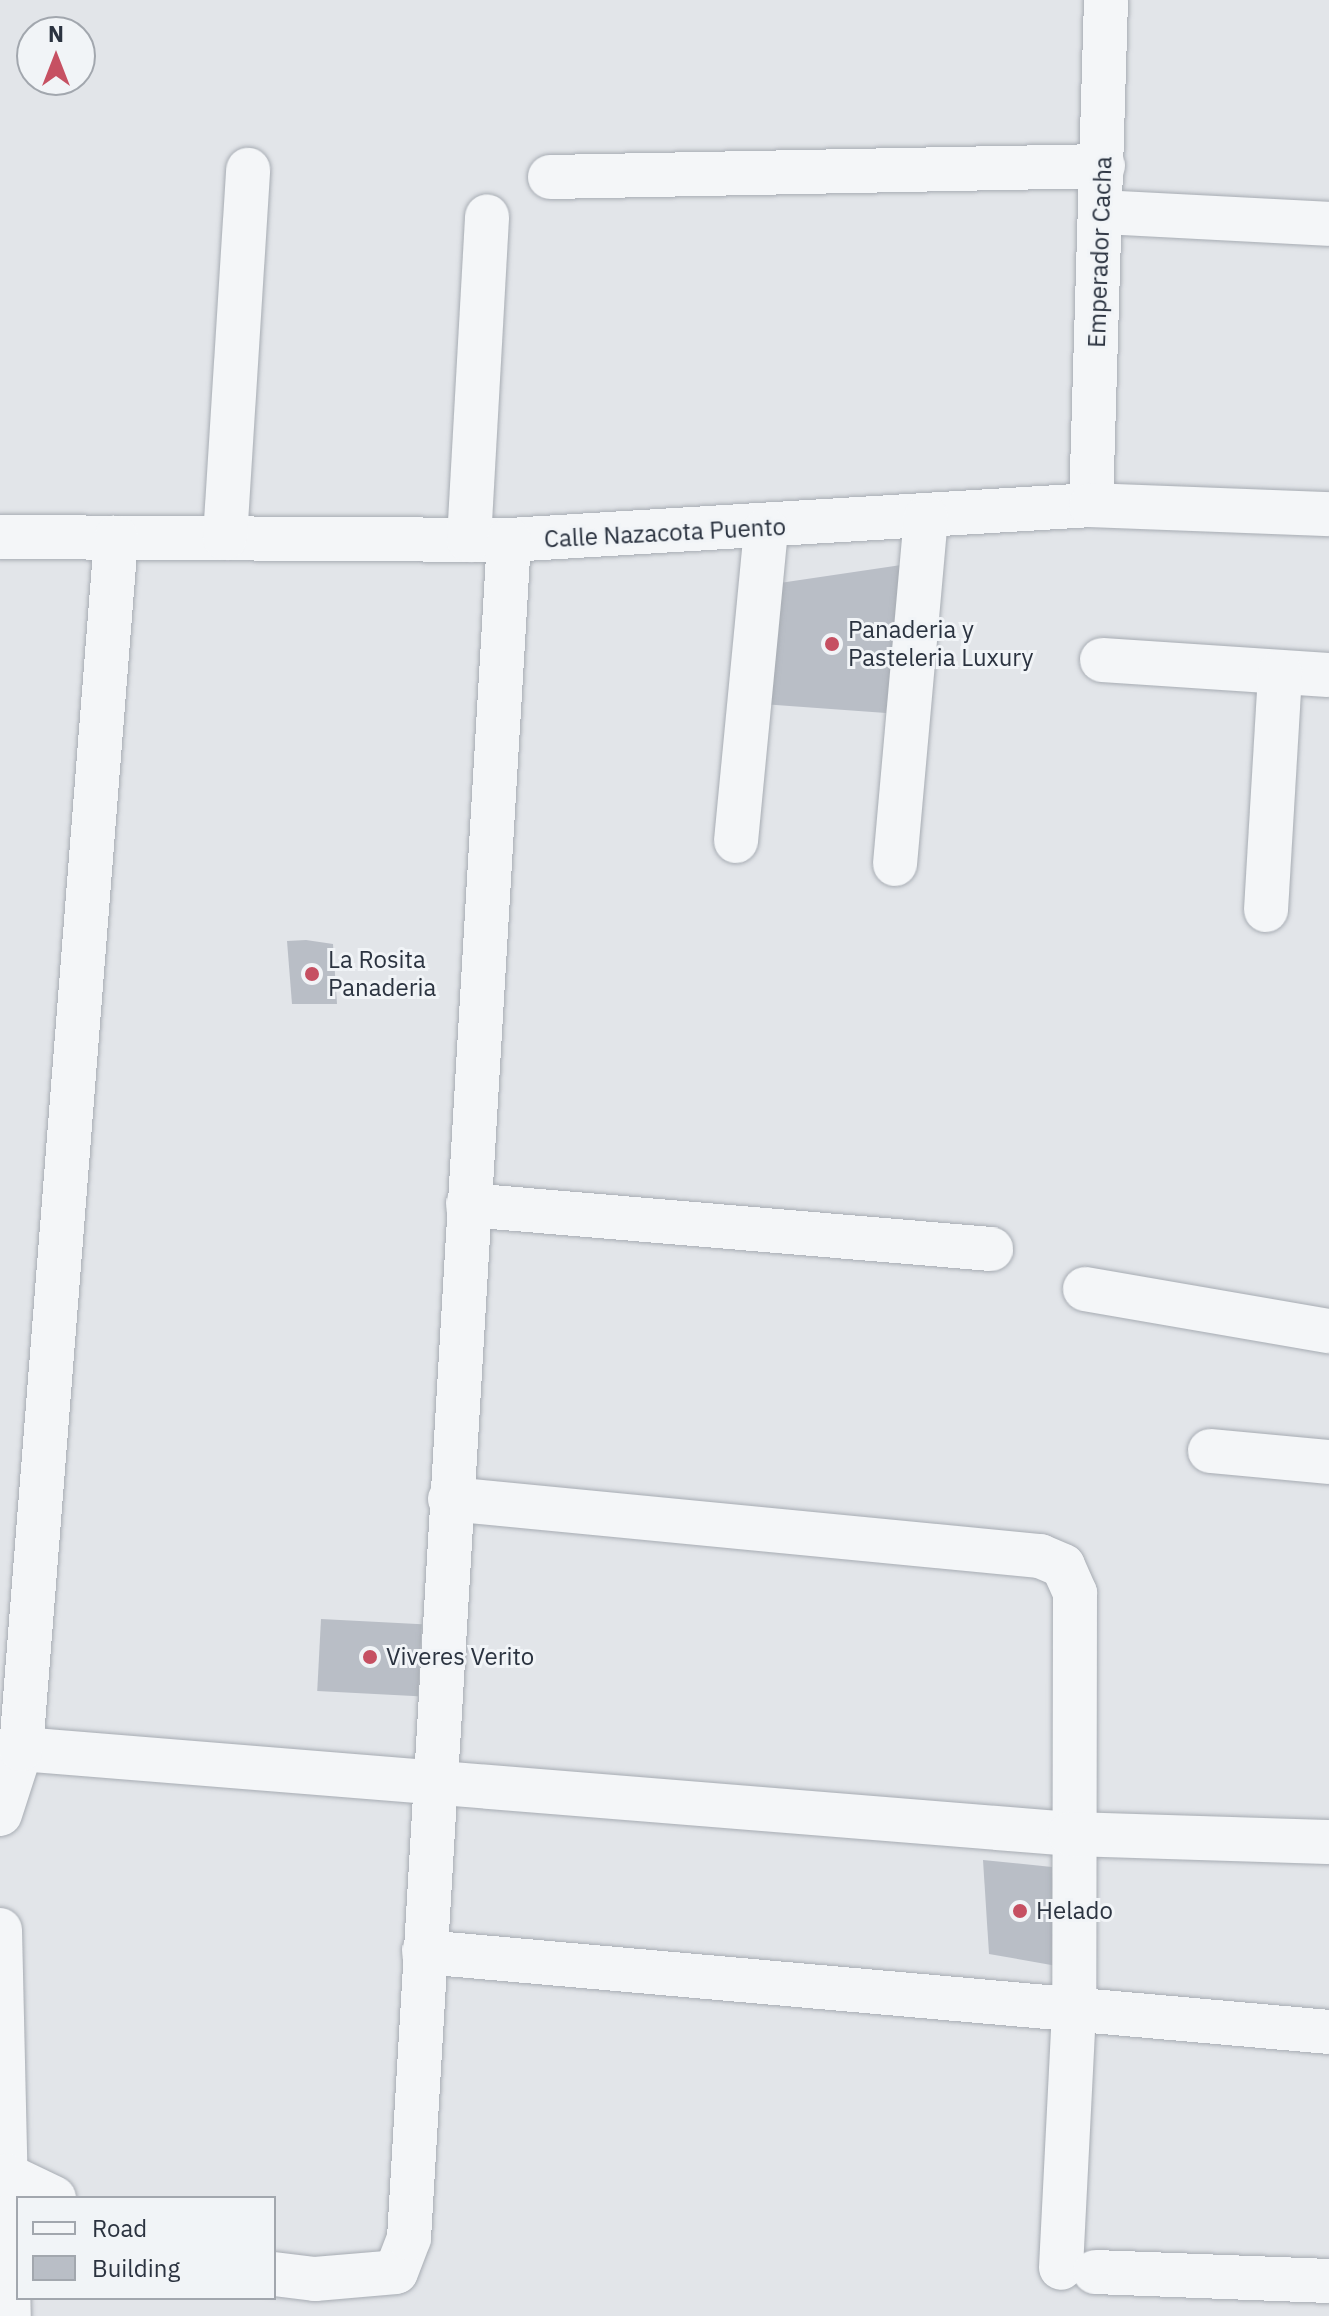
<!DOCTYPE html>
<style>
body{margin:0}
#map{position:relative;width:1329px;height:2316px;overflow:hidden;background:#e2e5e9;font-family:"IBM Plex Sans",sans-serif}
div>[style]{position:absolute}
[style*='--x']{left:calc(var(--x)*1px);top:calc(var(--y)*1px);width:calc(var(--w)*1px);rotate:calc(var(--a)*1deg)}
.building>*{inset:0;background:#b9bec6;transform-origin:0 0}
.roads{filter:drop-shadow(0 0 2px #a7acb3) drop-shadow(0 0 2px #a7acb3)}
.minor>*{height:44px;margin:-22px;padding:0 22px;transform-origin:22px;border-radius:22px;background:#f4f6f8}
.tertiary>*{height:44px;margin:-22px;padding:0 22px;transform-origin:22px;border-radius:22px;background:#f4f6f8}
.dots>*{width:22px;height:22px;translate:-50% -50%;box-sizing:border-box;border:4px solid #f1f4f7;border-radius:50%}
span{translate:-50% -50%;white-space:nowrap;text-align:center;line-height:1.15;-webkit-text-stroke:6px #f1f4f7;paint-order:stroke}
.street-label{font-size:24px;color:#2b3340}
.poi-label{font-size:24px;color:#2b3340}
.left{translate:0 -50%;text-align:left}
.legend{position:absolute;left:16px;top:2196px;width:260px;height:104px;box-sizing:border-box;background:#f1f4f7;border:2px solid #a2a7ae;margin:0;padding:10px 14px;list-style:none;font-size:24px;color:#2b3340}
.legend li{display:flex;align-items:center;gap:16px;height:40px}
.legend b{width:40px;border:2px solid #a2a7ae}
.north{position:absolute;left:16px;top:16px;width:80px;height:80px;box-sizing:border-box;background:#f1f4f7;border:2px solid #a2a7ae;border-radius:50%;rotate:0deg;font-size:22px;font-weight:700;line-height:32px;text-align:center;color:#2b3340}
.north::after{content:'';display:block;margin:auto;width:28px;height:36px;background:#c65062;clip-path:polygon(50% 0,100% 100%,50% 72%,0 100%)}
</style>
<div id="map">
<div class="building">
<i style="clip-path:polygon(908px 564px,886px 713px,762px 704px,773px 584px)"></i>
<i style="clip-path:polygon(306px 940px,333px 944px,337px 1004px,292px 1004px,287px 941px)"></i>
<i style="left:321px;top:1619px;width:101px;height:72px;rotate:3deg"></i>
<i style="clip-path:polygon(983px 1860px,1052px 1867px,1057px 1966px,989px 1954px)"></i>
</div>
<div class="roads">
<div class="minor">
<i style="--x:550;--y:177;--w:553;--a:-1.14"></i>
<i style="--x:1102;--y:212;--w:227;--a:3"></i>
<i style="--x:0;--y:537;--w:509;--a:0.34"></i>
<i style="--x:509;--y:540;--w:583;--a:-3.44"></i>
<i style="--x:225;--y:538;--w:369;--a:-86.4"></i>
<i style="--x:469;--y:540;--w:324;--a:-86.8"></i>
<i style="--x:1102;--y:660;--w:227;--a:3.8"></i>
<i style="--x:736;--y:841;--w:313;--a:-84.5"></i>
<i style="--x:895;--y:864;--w:348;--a:-84.9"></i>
<i style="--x:1266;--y:910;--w:238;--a:-86.6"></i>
<i style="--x:468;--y:1205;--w:525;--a:4.81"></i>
<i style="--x:1085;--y:1289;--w:248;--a:9.8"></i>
<i style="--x:1210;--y:1451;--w:120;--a:5.3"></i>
<i style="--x:450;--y:1499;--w:593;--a:5.52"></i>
<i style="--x:1040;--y:1556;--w:25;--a:23"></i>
<i style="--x:1063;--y:1566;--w:30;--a:66"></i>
<i style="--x:1075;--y:1593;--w:418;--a:90.1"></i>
<i style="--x:1074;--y:2011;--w:257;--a:92.9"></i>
<i style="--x:21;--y:1749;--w:1052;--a:4.63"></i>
<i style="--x:1070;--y:1834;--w:259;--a:1.8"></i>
<i style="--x:0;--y:1814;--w:68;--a:-72.1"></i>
<i style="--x:21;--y:1749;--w:1215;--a:-85.51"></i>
<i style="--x:0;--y:1930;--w:386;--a:88.7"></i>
<i style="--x:424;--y:1952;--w:909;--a:5.05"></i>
<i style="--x:8;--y:2176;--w:51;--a:25.6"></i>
<i style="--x:1095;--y:2272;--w:234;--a:2.2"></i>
<i style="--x:274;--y:2274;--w:41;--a:7"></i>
<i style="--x:315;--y:2279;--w:81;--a:-4.9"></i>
<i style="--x:396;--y:2272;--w:36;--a:-69"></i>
<i style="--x:409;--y:2238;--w:1701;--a:-86.63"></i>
</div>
<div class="tertiary">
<i style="--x:1106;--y:0;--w:505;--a:91.7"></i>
<i style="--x:1091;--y:505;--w:238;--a:2.2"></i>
</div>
</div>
<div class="dots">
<i style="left:832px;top:644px;background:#c65062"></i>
<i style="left:312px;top:974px;background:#c65062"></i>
<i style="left:370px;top:1657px;background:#c65062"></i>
<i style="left:1020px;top:1911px;background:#c65062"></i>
</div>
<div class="street-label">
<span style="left:1100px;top:252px;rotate:-88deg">Emperador Cacha</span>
<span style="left:665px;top:533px;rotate:-3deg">Calle Nazacota Puento</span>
</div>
<div class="poi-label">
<span class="left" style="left:848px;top:644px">Panaderia y<br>Pasteleria Luxury</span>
<span class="left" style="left:328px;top:974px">La Rosita<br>Panaderia</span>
<span class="left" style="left:386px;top:1657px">Viveres Verito</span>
<span class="left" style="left:1036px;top:1911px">Helado</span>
</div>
<ul class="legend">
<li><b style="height:10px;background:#f4f6f8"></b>Road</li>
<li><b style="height:22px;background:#b9bec6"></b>Building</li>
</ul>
<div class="north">N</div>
</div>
